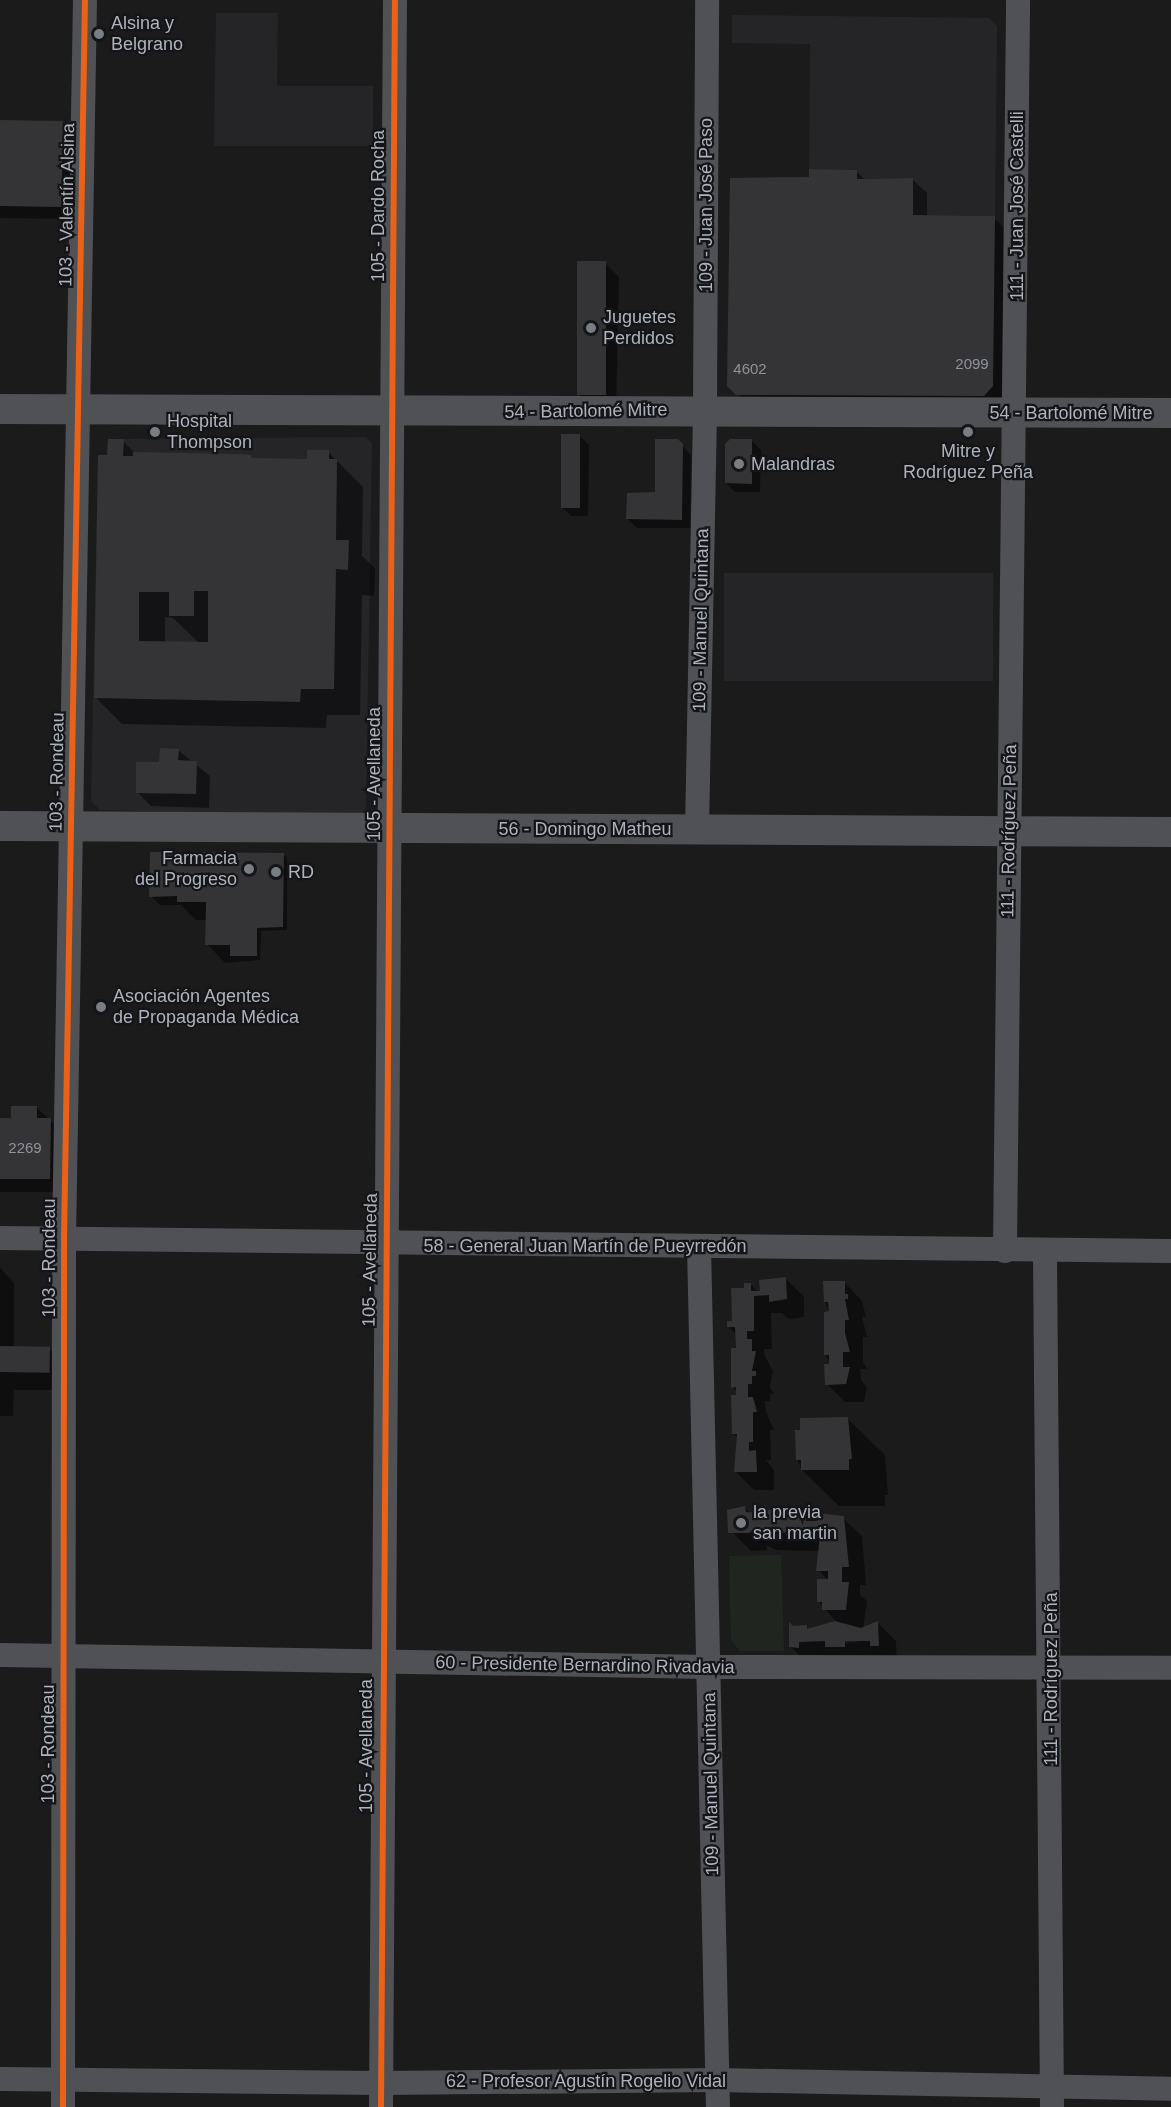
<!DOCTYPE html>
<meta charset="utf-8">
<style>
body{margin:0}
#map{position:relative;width:1171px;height:2107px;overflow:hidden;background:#1b1b1c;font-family:Helvetica,sans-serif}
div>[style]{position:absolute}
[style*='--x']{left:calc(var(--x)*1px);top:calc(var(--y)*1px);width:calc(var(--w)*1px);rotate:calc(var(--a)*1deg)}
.built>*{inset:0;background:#252528;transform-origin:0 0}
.green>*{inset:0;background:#1f261f}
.shadow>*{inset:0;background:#0007}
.building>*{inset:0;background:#343436;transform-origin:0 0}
.minor>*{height:24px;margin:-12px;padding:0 12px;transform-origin:12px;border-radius:12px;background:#4f5155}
.tertiary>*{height:30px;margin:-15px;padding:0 15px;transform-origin:15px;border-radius:15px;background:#4f5155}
.cycleway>*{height:6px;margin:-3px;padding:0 3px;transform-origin:3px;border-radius:3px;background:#ea6118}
.dots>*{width:16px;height:16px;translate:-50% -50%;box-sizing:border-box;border:3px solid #151518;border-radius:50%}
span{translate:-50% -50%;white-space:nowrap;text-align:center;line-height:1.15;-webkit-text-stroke:4.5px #151518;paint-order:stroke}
.number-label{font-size:15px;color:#8e939a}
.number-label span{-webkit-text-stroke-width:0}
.poi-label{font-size:18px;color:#acb3bc}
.left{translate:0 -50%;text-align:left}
.right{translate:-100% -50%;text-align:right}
.street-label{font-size:18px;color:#acb3bc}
</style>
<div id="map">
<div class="built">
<i style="clip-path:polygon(216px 13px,278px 13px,277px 86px,373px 86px,373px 146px,214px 146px)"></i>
<i style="clip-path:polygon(732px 15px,989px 18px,997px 26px,995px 216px,913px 215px,913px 178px,857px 179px,857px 170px,809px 169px,810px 44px,732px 43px)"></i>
<i style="clip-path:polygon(366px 437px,372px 443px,366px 808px,359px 817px,100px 810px,91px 801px,98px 455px,107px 455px,108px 439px)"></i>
<i style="left:724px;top:573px;width:269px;height:108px"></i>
</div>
<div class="green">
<i style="clip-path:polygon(781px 1555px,784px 1651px,740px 1651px,731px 1641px,729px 1556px)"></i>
</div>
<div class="shadow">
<i style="clip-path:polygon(0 121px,62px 122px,76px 136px,74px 219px,0 218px)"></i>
<i style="clip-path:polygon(856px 171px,865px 180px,913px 180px,927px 193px,927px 216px,994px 218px,1008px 231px,1006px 400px,751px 408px,729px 385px,811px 178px)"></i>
<i style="clip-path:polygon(605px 263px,619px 277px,616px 408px,593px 408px,580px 395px)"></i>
<i style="clip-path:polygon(580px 436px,589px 445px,588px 516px,571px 516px,562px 507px)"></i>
<i style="clip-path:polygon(677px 440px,691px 455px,690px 528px,637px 528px,628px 519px,656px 494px)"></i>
<i style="clip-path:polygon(evenodd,123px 441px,136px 454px,308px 461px,328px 452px,363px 487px,362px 556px,375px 568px,374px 596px,362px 595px,360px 715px,327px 715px,326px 728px,122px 724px,95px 697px,123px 441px,165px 617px,173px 618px,199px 643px,165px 643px,165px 617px)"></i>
<i style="clip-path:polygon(752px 441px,761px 450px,760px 492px,735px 492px,726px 483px)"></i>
<i style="clip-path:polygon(178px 750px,210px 776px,209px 808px,151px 806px,137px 792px)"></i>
<i style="clip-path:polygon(283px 854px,287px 858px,287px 930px,261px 931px,260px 960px,225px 963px,207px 944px,207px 920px,196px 920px,181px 905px,160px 905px,151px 896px)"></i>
<i style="clip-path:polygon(37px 1108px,64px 1133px,64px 1192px,0 1192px,0 1119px,12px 1119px)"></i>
<i style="clip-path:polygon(0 1268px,14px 1283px,14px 1348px,49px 1349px,68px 1367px,67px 1390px,14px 1390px,13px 1416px,0 1416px)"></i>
<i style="clip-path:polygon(786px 1279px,804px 1297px,804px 1317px,789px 1319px,782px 1313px,771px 1313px,772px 1349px,764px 1349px,764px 1354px,773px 1371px,770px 1387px,774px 1394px,770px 1394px,770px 1401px,765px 1401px,766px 1412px,774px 1430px,770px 1430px,771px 1460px,766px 1460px,774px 1470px,774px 1490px,754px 1490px,736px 1472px,738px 1438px,733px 1433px,738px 1392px,733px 1387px,737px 1335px,729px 1327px,750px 1284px,758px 1292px)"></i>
<i style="clip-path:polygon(844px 1282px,862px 1301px,866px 1317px,862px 1317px,867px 1337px,863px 1337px,863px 1362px,867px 1369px,860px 1369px,861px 1380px,867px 1387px,864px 1402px,845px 1402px,827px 1384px,831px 1366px,826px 1355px,830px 1313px,825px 1302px)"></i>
<i style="clip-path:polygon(848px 1419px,885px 1455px,888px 1495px,885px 1495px,885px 1506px,839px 1506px,802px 1470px,797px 1459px)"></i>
<i style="clip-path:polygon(evenodd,745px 1508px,752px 1515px,762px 1515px,765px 1508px,769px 1511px,805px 1511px,817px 1522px,843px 1518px,862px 1536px,866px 1585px,860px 1585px,860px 1595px,867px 1601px,863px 1629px,878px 1623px,896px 1641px,897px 1664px,809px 1665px,791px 1647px,793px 1627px,810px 1630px,839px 1625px,819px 1602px,828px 1580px,818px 1570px,820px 1551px,777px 1550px,766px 1545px,767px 1550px,751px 1551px,732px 1532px,745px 1508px,842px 1640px,852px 1640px,859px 1642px,842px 1643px,842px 1640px)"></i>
</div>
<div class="building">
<i style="left:0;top:120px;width:63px;height:86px;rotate:1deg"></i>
<i style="clip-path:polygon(809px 169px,857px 170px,857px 179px,913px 178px,913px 215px,995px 216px,993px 386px,984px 396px,736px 395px,727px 386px,730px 178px,809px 177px)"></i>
<i style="left:577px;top:261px;width:29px;height:134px"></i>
<i style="left:561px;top:434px;width:19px;height:74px"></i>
<i style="clip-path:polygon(evenodd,108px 439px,124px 439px,123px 456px,133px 456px,133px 452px,240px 454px,251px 455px,251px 458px,307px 459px,307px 450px,329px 450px,329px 459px,337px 459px,336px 540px,349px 540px,348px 570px,336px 569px,334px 689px,301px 689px,300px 702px,94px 698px,98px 455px,107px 455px,108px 439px,194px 591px,208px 591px,208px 642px,139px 641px,139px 592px,169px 592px,169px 616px,194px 616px,194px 591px)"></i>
<i style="clip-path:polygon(655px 439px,678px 439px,683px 444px,682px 520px,626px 519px,627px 493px,655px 492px)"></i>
<i style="clip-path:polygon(730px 439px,752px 439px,752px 484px,725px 483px,725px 444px)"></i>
<i style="clip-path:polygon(160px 748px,179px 749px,178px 760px,197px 761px,196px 794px,136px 793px,136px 762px,159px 762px)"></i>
<i style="clip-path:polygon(150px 852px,284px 853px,283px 927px,257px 928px,257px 956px,230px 956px,230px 945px,205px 945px,206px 902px,177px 902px,177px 896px,149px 897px)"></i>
<i style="clip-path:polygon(11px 1106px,37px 1106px,37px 1118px,51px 1118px,50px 1179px,0 1179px,0 1118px,11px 1118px)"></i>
<i style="clip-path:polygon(786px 1277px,787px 1299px,769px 1302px,769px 1295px,754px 1296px,754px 1331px,747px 1331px,747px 1339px,752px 1339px,752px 1351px,756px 1351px,752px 1371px,756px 1371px,756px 1376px,752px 1376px,752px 1384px,748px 1384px,748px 1397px,753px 1397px,757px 1412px,753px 1412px,753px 1442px,749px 1442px,749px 1451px,756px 1450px,757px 1472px,734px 1472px,737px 1434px,732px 1434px,731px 1395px,736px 1395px,736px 1387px,731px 1388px,731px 1348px,736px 1348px,735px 1327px,727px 1327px,727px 1321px,732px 1321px,731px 1288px,744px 1288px,744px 1283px,751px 1283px,751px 1291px,760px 1291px,759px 1280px)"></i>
<i style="clip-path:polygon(823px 1281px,845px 1281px,845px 1294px,848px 1294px,848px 1299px,845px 1299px,849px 1320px,845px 1320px,845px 1333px,850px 1352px,843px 1352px,843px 1367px,850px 1367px,846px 1384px,825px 1385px,824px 1364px,829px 1364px,829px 1355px,824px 1355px,824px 1312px,829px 1311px,828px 1302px,824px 1302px)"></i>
<i style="left:0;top:1346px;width:50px;height:26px;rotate:1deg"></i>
<i style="clip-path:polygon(848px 1417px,852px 1459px,849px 1459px,849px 1470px,801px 1470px,801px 1460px,796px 1460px,795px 1430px,800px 1430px,800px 1418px)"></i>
<i style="clip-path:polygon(745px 1506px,746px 1512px,760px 1513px,760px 1506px,766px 1506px,766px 1510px,805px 1509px,806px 1521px,818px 1521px,817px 1513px,844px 1516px,849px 1567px,842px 1567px,842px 1582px,849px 1582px,846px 1610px,822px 1610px,822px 1602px,817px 1602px,817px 1579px,828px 1579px,828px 1571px,816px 1571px,821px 1527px,803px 1527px,804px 1536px,798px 1532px,757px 1533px,757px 1528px,749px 1533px,728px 1533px,727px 1510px)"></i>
<i style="clip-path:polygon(835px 1621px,861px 1628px,878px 1621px,879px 1646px,870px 1646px,870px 1641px,845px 1641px,845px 1647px,825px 1647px,825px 1641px,799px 1642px,799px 1648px,789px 1647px,789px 1622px,793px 1626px,807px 1625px,807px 1629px)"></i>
</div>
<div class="minor">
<i style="--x:697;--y:830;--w:420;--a:-88.9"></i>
<i style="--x:705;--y:410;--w:410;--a:-89.7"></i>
<i style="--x:0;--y:1238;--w:1171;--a:0.64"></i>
<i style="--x:699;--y:1246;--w:861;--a:88.74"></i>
<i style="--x:1005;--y:1251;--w:1251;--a:-89.4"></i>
<i style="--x:1045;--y:1252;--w:855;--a:89.53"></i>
<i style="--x:0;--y:1655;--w:709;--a:0.97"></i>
<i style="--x:709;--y:1667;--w:462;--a:0.1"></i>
<i style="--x:0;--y:2079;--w:381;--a:0.6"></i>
<i style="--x:381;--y:2083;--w:337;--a:-0.5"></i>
<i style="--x:718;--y:2080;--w:453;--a:1.1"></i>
<i style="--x:63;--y:2107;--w:868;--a:-89.93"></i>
<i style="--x:64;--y:1239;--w:1239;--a:-89.03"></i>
<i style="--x:381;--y:2107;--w:2107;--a:-89.62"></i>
</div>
<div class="tertiary">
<i style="--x:0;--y:409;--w:1171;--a:0.2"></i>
<i style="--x:0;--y:826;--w:1171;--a:0.29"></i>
</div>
<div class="cycleway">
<i style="--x:63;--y:2107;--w:868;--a:-89.93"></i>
<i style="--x:64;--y:1239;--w:1239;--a:-89.03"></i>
<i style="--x:381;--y:2107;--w:2107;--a:-89.62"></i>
</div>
<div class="dots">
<i style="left:99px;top:34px;background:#797e84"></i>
<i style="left:591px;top:328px;background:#797e84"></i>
<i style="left:155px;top:432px;background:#797e84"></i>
<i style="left:968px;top:432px;background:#797e84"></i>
<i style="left:739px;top:464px;background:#797e84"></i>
<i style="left:249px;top:869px;background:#797e84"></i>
<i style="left:276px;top:872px;background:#797e84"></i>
<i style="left:101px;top:1007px;background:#797e84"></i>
<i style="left:741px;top:1523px;background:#797e84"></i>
</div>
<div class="number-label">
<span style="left:972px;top:364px">2099</span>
<span style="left:750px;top:369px">4602</span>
<span style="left:25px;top:1148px">2269</span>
</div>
<div class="poi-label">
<span class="left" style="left:111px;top:34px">Alsina y<br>Belgrano</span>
<span class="left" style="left:603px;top:328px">Juguetes<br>Perdidos</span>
<span class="left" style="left:167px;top:432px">Hospital<br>Thompson</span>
<span style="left:968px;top:462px">Mitre y<br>Rodríguez Peña</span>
<span class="left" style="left:751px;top:464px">Malandras</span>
<span class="right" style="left:237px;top:869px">Farmacia<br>del Progreso</span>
<span class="left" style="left:288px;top:872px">RD</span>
<span class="left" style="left:113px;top:1007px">Asociación Agentes<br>de Propaganda Médica</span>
<span class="left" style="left:753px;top:1523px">la previa<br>san martin</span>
</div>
<div class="street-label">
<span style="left:67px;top:205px;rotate:-89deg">103 - Valentín Alsina</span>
<span style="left:706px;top:205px;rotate:-90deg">109 - Juan José Paso</span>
<span style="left:378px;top:206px;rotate:-90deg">105 - Dardo Rocha</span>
<span style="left:1017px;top:206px;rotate:-90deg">111 - Juan José Castelli</span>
<span style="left:586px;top:411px;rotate:-1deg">54 - Bartolomé Mitre</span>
<span style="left:1071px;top:413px">54 - Bartolomé Mitre</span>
<span style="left:701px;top:620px;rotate:-89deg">109 - Manuel Quintana</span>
<span style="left:57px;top:772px;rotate:-89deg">103 - Rondeau</span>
<span style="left:374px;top:774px;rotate:-90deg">105 - Avellaneda</span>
<span style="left:585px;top:829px">56 - Domingo Matheu</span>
<span style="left:1009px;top:831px;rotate:-89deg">111 - Rodríguez Peña</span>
<span style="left:585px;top:1246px">58 - General Juan Martín de Pueyrredón</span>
<span style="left:49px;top:1258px;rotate:-90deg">103 - Rondeau</span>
<span style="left:370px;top:1260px;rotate:-89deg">105 - Avellaneda</span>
<span style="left:585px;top:1665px;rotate:1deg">60 - Presidente Bernardino Rivadavia</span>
<span style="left:1051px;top:1679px;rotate:-90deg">111 - Rodríguez Peña</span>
<span style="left:48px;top:1744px;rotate:-90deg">103 - Rondeau</span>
<span style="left:366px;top:1746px;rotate:-90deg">105 - Avellaneda</span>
<span style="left:711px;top:1784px;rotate:-91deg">109 - Manuel Quintana</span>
<span style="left:586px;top:2081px">62 - Profesor Agustín Rogelio Vidal</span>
</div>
</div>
